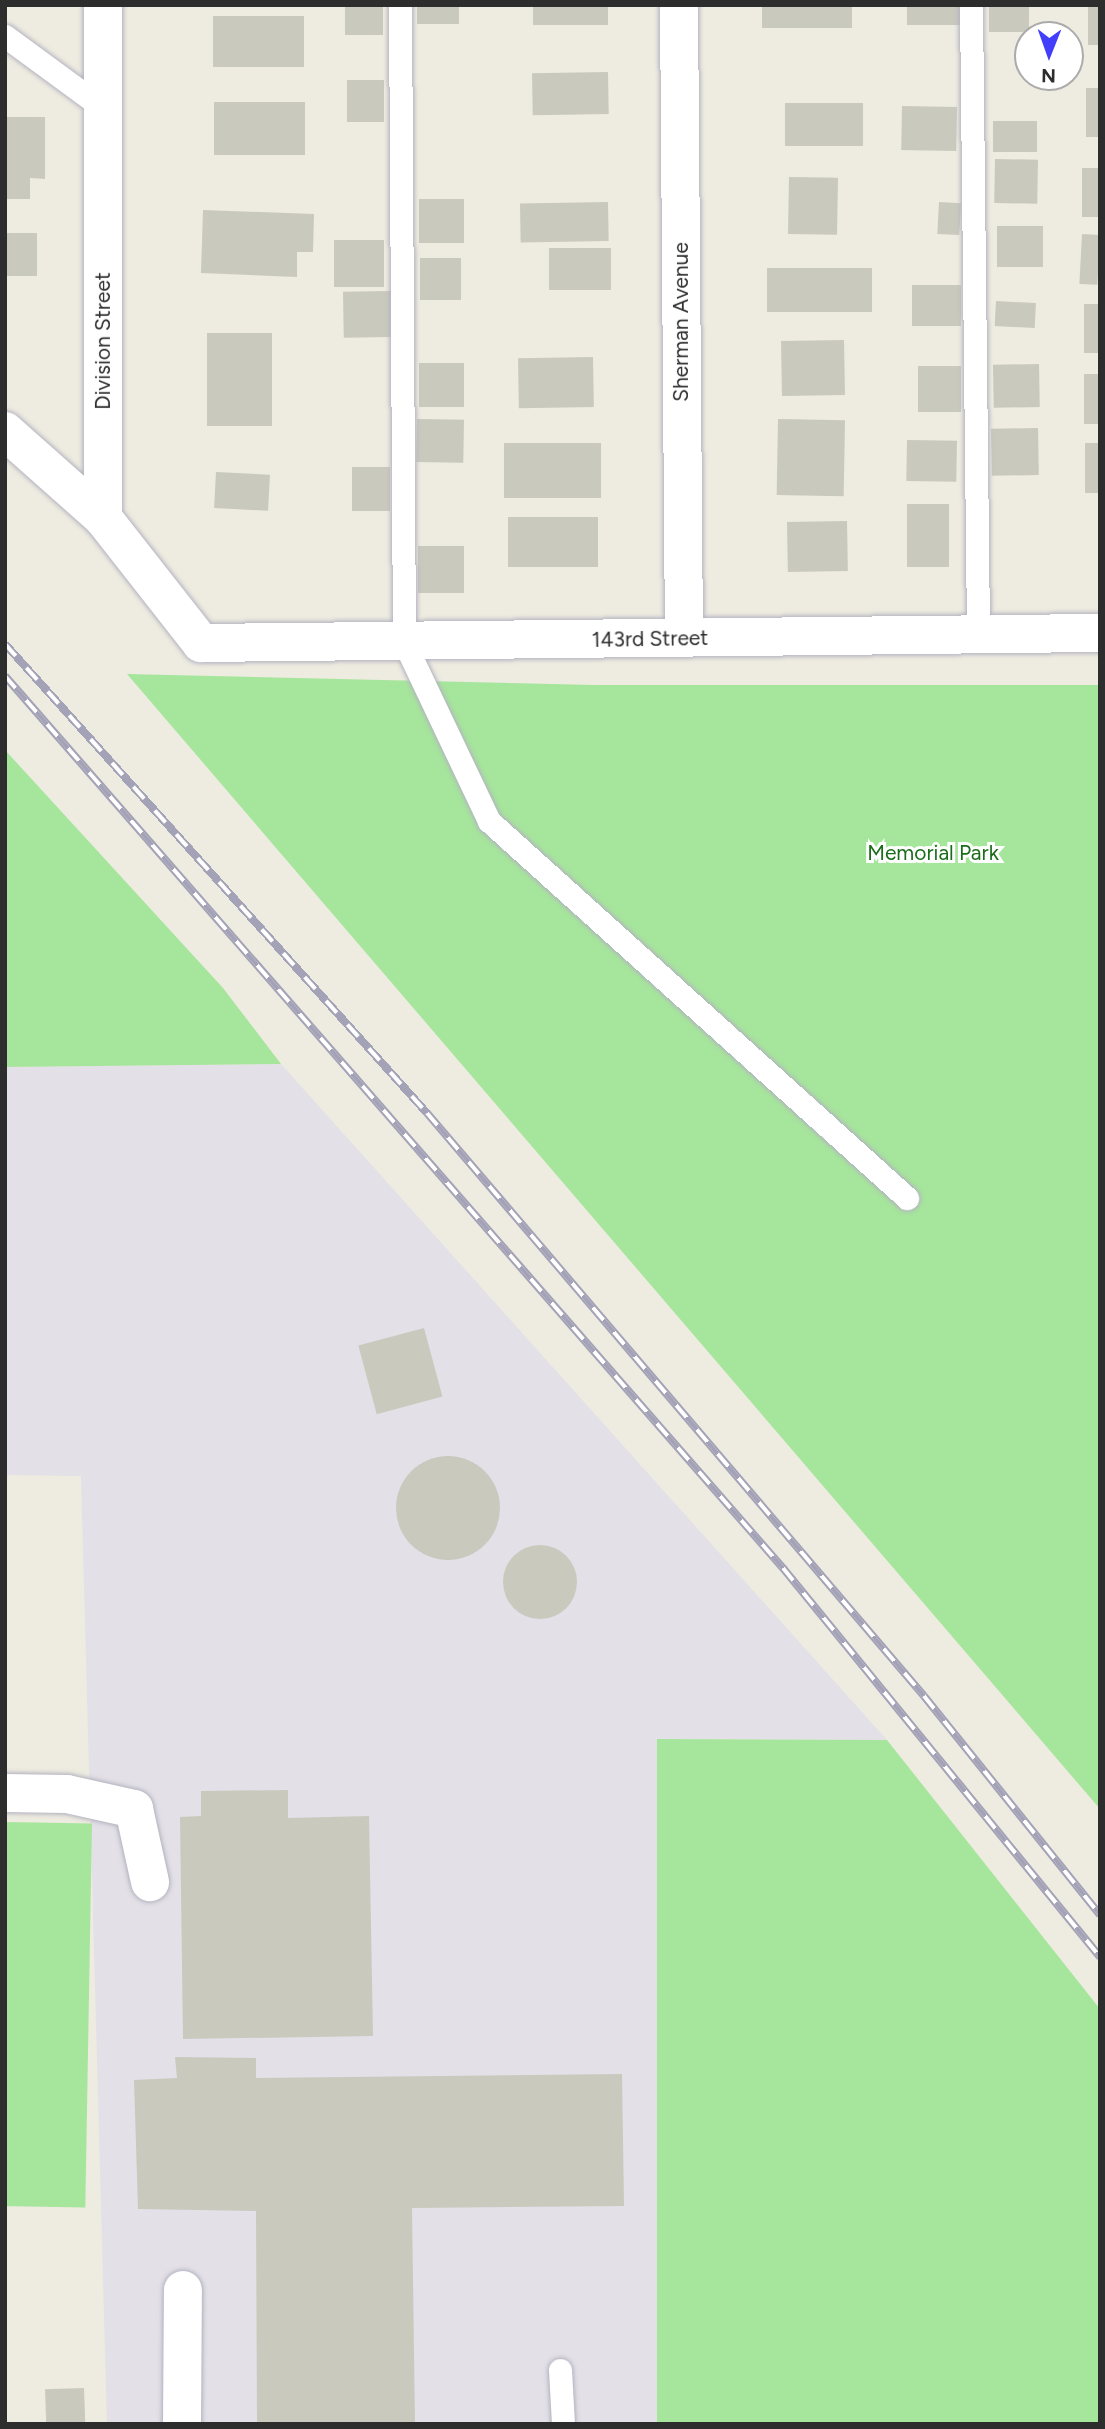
<!DOCTYPE html>
<style>
body{margin:0}
#map{position:relative;width:1105px;height:2429px;overflow:hidden;background:#eeebe0;font-family:Figtree,sans-serif}
div>[style]{position:absolute}
[style*='--x']{left:calc(var(--x)*1px);top:calc(var(--y)*1px);width:calc(var(--w)*1px);rotate:calc(var(--a)*1deg)}
.industrial>*{inset:0;background:#e3e0e7}
.green>*{inset:0;background:#a6e59c;transform-origin:0 0}
.building>*{inset:0;background:#cac9be;transform-origin:0 0}
.round{border-radius:50%}
.roads{filter:drop-shadow(0 0 2px #b3b3c0) drop-shadow(0 0 2px #b3b3c0)}
.lane>*{height:23px;margin:-11.5px;padding:0 11.5px;transform-origin:11.5px;border-radius:11.5px;background:#fff}
.street>*{height:38px;margin:-19px;padding:0 19px;transform-origin:19px;border-radius:19px;background:#fff}
.rail>*{height:8px;margin-top:-4px;transform-origin:0;background:repeating-linear-gradient(90deg,#fff 0 16px,#a3a2b7 0 32px);box-sizing:border-box;border-block:2px solid #a3a2b7}
span{translate:-50% -50%;white-space:nowrap;text-align:center;line-height:1.15;-webkit-text-stroke:6px #fff;paint-order:stroke}
.street-label{font-size:21px;color:#2d2d2d}
.park-label{font-size:21px;color:#1a6d1a}
.frame{position:absolute;inset:0;border:7px solid #2d2d2d;pointer-events:none}
.north{position:absolute;left:1014px;top:21px;width:70px;height:70px;box-sizing:border-box;background:#fff;border:2px solid #ababab;border-radius:50%;rotate:181deg;font-size:19px;font-weight:700;line-height:28px;text-align:center;color:#2d2d2d}
.north::after{content:'';display:block;margin:auto;width:24px;height:32px;background:#423ffc;clip-path:polygon(50% 0,100% 100%,50% 72%,0 100%)}
</style>
<div id="map">
<div class="industrial">
<i style="clip-path:polygon(281px 1064px,887px 1740px,657px 1739px,657px 2424px,107px 2424px,81px 1476px,5px 1475px,5px 1067px)"></i>
</div>
<div class="green">
<i style="clip-path:polygon(127px 674px,595px 685px,1100px 685px,1100px 1809px)"></i>
<i style="clip-path:polygon(5px 750px,223px 988px,281px 1064px,5px 1067px)"></i>
<i style="clip-path:polygon(657px 1739px,887px 1740px,1100px 2009px,1100px 2424px,657px 2424px)"></i>
<i style="left:5px;top:1822px;width:87px;height:384px;rotate:1deg"></i>
</div>
<div class="building">
<i style="left:345px;top:5px;width:38px;height:30px"></i>
<i style="left:417px;top:5px;width:42px;height:19px"></i>
<i style="left:533px;top:5px;width:75px;height:20px"></i>
<i style="left:762px;top:5px;width:90px;height:23px"></i>
<i style="left:907px;top:5px;width:56px;height:20px"></i>
<i style="left:989px;top:5px;width:40px;height:27px"></i>
<i style="left:1088px;top:5px;width:12px;height:40px"></i>
<i style="left:213px;top:16px;width:91px;height:51px"></i>
<i style="left:608px;top:72px;width:42px;height:76px;rotate:89deg"></i>
<i style="left:347px;top:80px;width:37px;height:42px"></i>
<i style="left:1086px;top:88px;width:14px;height:49px"></i>
<i style="left:305px;top:102px;width:53px;height:91px;rotate:90deg"></i>
<i style="left:785px;top:103px;width:78px;height:43px"></i>
<i style="left:902px;top:106px;width:55px;height:44px;rotate:1deg"></i>
<i style="clip-path:polygon(5px 117px,45px 117px,45px 179px,30px 178px,30px 199px,5px 199px)"></i>
<i style="left:993px;top:121px;width:44px;height:31px"></i>
<i style="left:995px;top:159px;width:43px;height:44px;rotate:1deg"></i>
<i style="left:1082px;top:168px;width:18px;height:49px"></i>
<i style="left:789px;top:177px;width:49px;height:57px;rotate:1deg"></i>
<i style="left:419px;top:199px;width:45px;height:44px"></i>
<i style="left:608px;top:202px;width:39px;height:88px;rotate:89deg"></i>
<i style="left:939px;top:202px;width:22px;height:32px;rotate:3deg"></i>
<i style="clip-path:polygon(203px 210px,314px 214px,313px 252px,297px 252px,297px 277px,201px 273px)"></i>
<i style="left:1043px;top:226px;width:41px;height:46px;rotate:90deg"></i>
<i style="left:5px;top:233px;width:32px;height:43px"></i>
<i style="left:1082px;top:234px;width:18px;height:50px;rotate:3deg"></i>
<i style="left:334px;top:240px;width:50px;height:47px"></i>
<i style="left:549px;top:248px;width:62px;height:42px"></i>
<i style="left:420px;top:258px;width:41px;height:42px"></i>
<i style="left:872px;top:268px;width:44px;height:105px;rotate:90deg"></i>
<i style="left:912px;top:285px;width:49px;height:41px"></i>
<i style="left:391px;top:291px;width:46px;height:48px;rotate:89deg"></i>
<i style="left:996px;top:301px;width:40px;height:25px;rotate:3deg"></i>
<i style="left:1084px;top:304px;width:16px;height:49px"></i>
<i style="left:207px;top:333px;width:65px;height:93px"></i>
<i style="left:844px;top:340px;width:55px;height:63px;rotate:89deg"></i>
<i style="left:593px;top:357px;width:50px;height:75px;rotate:89deg"></i>
<i style="left:419px;top:363px;width:45px;height:44px"></i>
<i style="left:1039px;top:364px;width:43px;height:46px;rotate:89deg"></i>
<i style="left:918px;top:366px;width:43px;height:46px"></i>
<i style="left:1084px;top:374px;width:16px;height:50px"></i>
<i style="left:417px;top:419px;width:47px;height:43px;rotate:1deg"></i>
<i style="left:778px;top:419px;width:67px;height:76px;rotate:1deg"></i>
<i style="left:1038px;top:428px;width:47px;height:47px;rotate:89deg"></i>
<i style="left:907px;top:440px;width:50px;height:41px;rotate:1deg"></i>
<i style="left:601px;top:443px;width:55px;height:97px;rotate:90deg"></i>
<i style="left:1085px;top:443px;width:15px;height:50px"></i>
<i style="left:352px;top:467px;width:38px;height:44px"></i>
<i style="left:216px;top:472px;width:54px;height:36px;rotate:3deg"></i>
<i style="left:907px;top:504px;width:42px;height:63px"></i>
<i style="left:508px;top:517px;width:90px;height:50px"></i>
<i style="left:847px;top:521px;width:50px;height:60px;rotate:89deg"></i>
<i style="left:418px;top:546px;width:46px;height:47px"></i>
<i style="left:424px;top:1328px;width:71px;height:68px;rotate:75deg"></i>
<i class="round" style="left:396px;top:1456px;width:104px;height:104px"></i>
<i class="round" style="left:503px;top:1545px;width:74px;height:74px"></i>
<i style="clip-path:polygon(288px 1790px,288px 1818px,369px 1816px,373px 2036px,183px 2039px,180px 1817px,201px 1816px,201px 1791px)"></i>
<i style="clip-path:polygon(175px 2057px,256px 2058px,256px 2078px,622px 2074px,624px 2206px,412px 2208px,415px 2424px,257px 2424px,256px 2211px,138px 2209px,134px 2080px,177px 2078px)"></i>
<i style="left:84px;top:2388px;width:36px;height:39px;rotate:88deg"></i>
</div>
<div class="roads">
<div class="lane">
<i style="--x:400;--y:5;--w:637;--a:89.64"></i>
<i style="--x:404;--y:642;--w:198;--a:64.6"></i>
<i style="--x:489;--y:821;--w:563;--a:42.05"></i>
<i style="--x:971;--y:5;--w:630;--a:89.36"></i>
<i style="--x:5;--y:36;--w:122;--a:36.3"></i>
<i style="--x:560;--y:2370;--w:54;--a:86.8"></i>
</div>
<div class="street">
<i style="--x:103;--y:5;--w:513;--a:90"></i>
<i style="--x:103;--y:518;--w:159;--a:51.9"></i>
<i style="--x:201;--y:643;--w:899;--a:-0.64"></i>
<i style="--x:679;--y:5;--w:633;--a:89.55"></i>
<i style="--x:5;--y:431;--w:131;--a:41.6"></i>
<i style="--x:5;--y:1793;--w:62;--a:0.9"></i>
<i style="--x:67;--y:1794;--w:69;--a:12.6"></i>
<i style="--x:134;--y:1809;--w:75;--a:77.6"></i>
<i style="--x:182;--y:2424;--w:134;--a:-89.6"></i>
</div>
</div>
<div class="rail">
<i style="--x:5;--y:644;--w:631;--a:48.02"></i>
<i style="--x:427;--y:1113;--w:766;--a:49.55"></i>
<i style="--x:924;--y:1696;--w:281;--a:51.2"></i>
<i style="--x:5;--y:676;--w:1184;--a:48.91"></i>
<i style="--x:783;--y:1568;--w:502;--a:50.82"></i>
</div>
<div class="street-label">
<span style="left:681px;top:322px;rotate:-90deg">Sherman Avenue</span>
<span style="left:103px;top:341px;rotate:-90deg">Division Street</span>
<span style="left:650px;top:639px;rotate:-1deg">143rd Street</span>
</div>
<div class="park-label">
<span style="left:933px;top:853px">Memorial Park</span>
</div>
<div class="frame"></div>
<div class="north">N</div>
</div>
